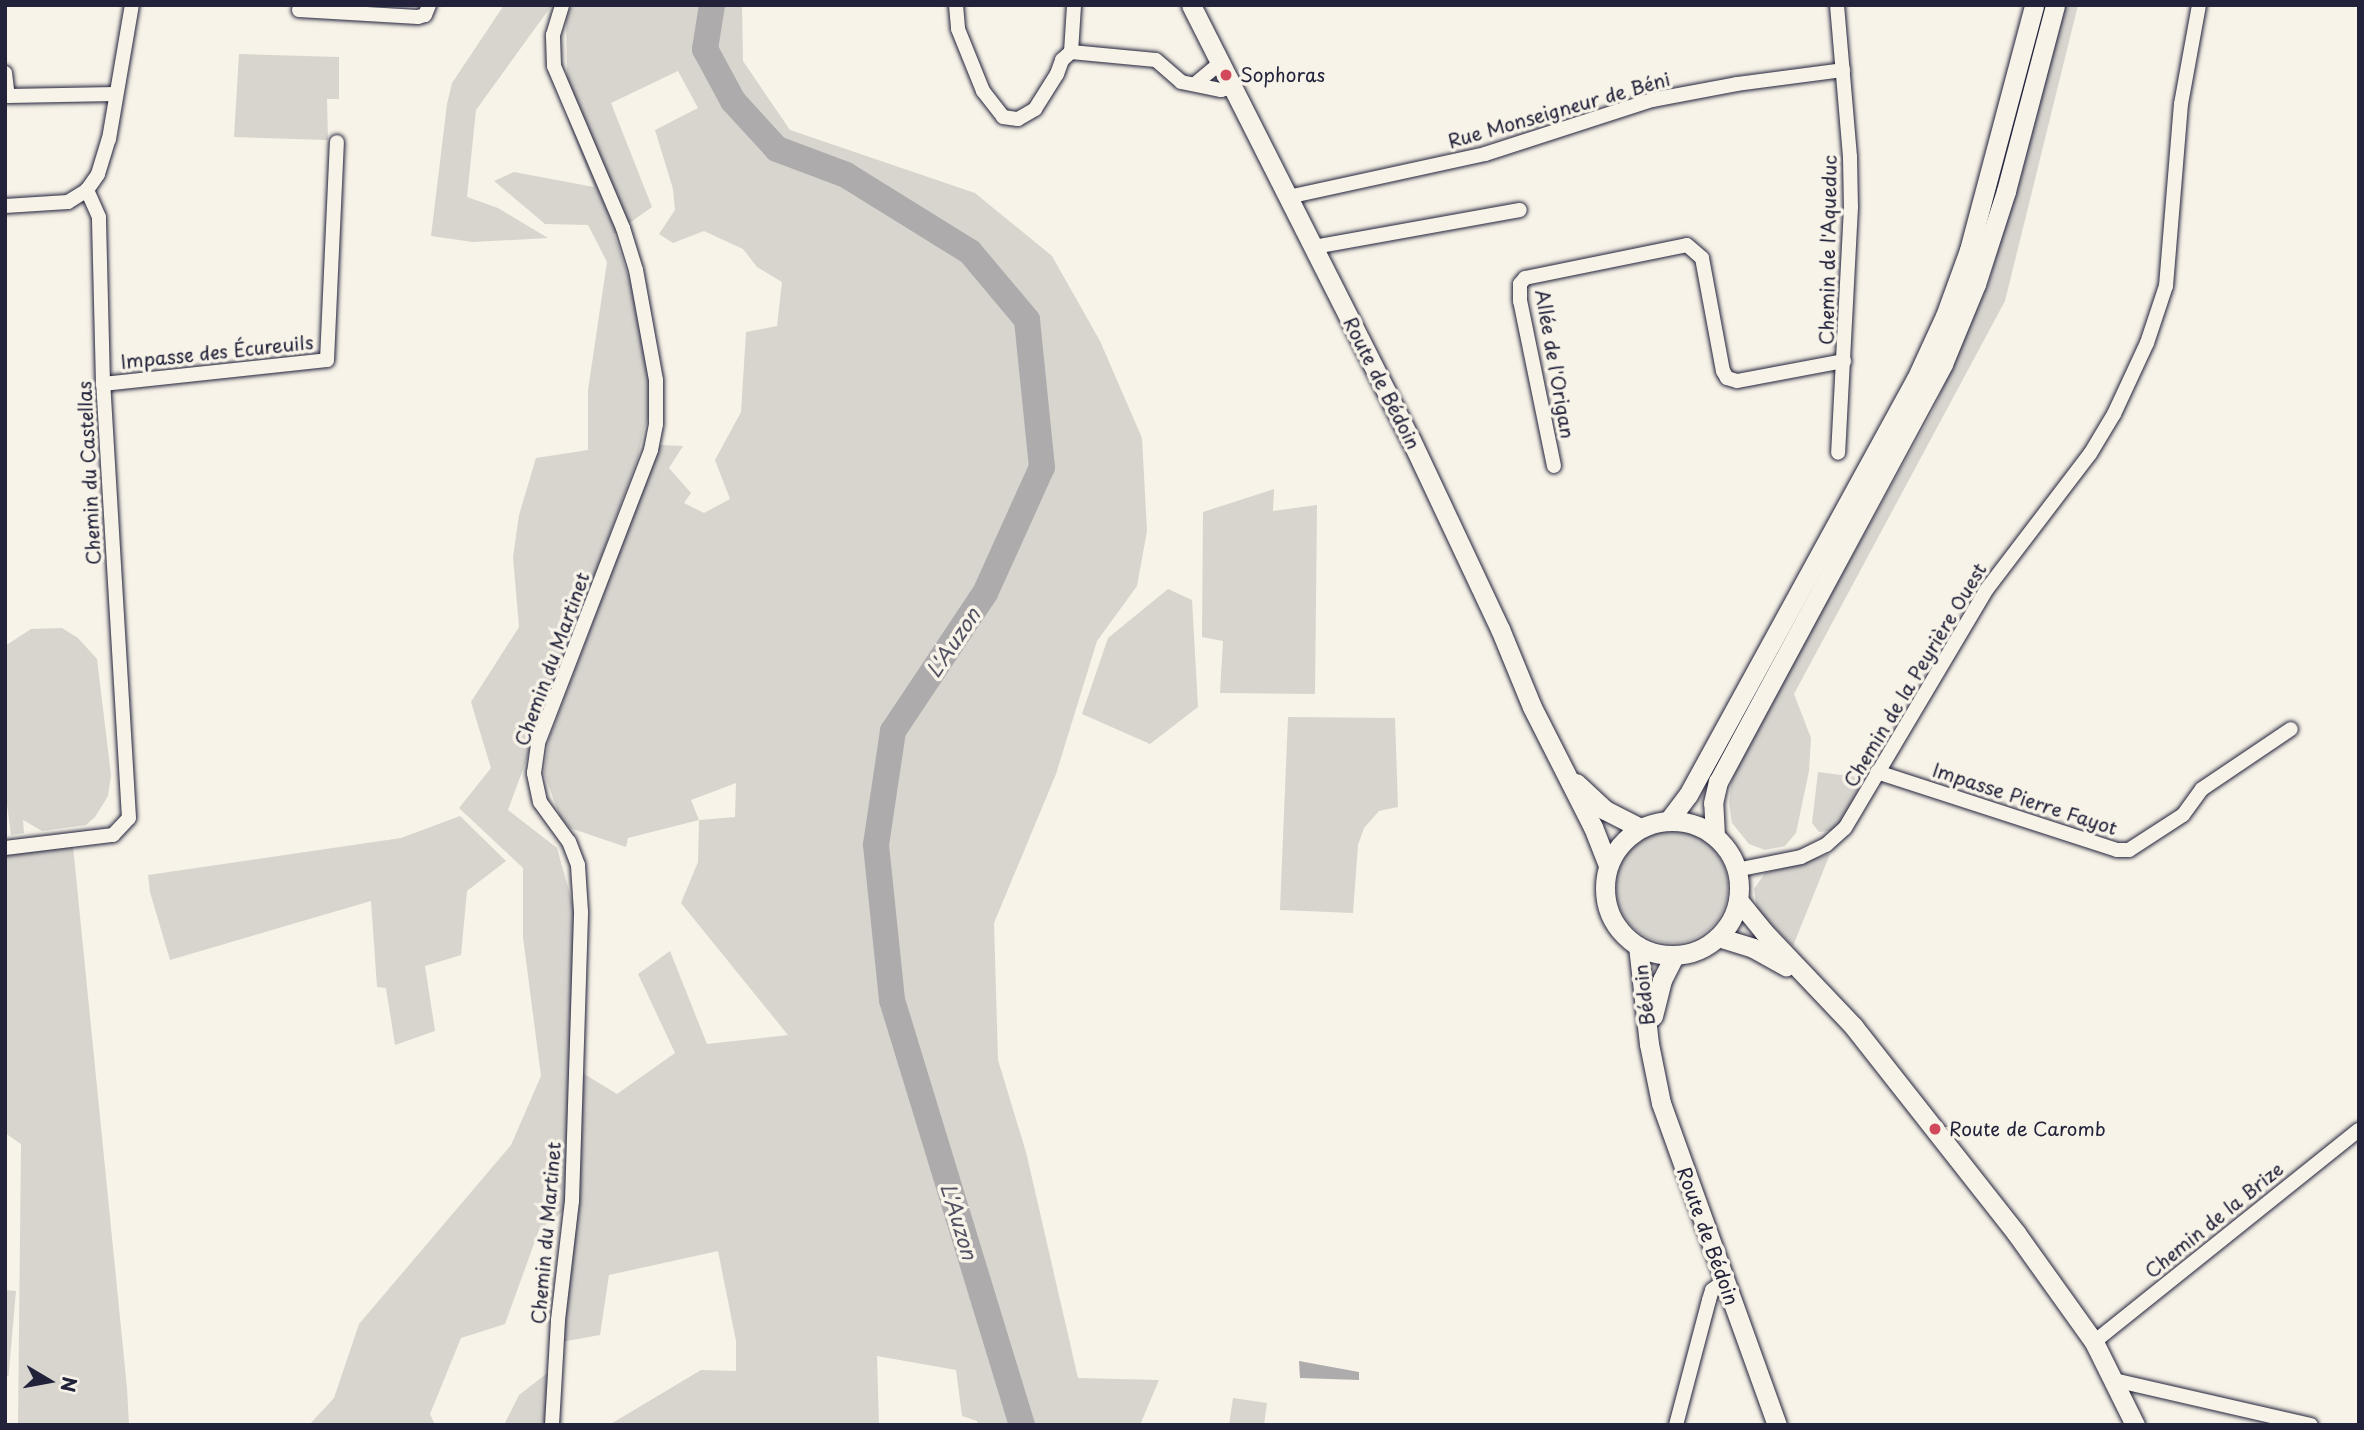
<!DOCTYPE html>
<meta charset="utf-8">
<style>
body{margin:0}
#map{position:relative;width:2364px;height:1430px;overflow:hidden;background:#f7f3e8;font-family:"Playpen Sans",sans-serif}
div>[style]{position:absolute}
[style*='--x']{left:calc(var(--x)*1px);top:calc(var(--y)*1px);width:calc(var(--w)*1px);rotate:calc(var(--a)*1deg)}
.green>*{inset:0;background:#d8d5cf;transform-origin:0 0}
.round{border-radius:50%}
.water>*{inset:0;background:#aeabad}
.river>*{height:26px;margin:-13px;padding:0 13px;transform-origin:13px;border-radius:13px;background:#aeabad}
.roads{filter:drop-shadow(0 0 2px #22223b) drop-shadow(0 0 2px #22223b)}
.minor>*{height:14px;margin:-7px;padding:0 7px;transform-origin:7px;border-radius:7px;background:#f7f3e8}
.major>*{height:19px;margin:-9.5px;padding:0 9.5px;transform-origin:9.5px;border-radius:9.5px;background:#f7f3e8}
.major>.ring{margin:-9.5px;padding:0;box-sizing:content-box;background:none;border:19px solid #f7f3e8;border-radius:50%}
.dots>*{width:19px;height:19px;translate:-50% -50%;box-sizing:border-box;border:4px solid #f7f3e8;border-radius:50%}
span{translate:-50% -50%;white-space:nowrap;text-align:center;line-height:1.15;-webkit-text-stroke:7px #f7f3e8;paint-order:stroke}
.poi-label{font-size:19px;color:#22223b}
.left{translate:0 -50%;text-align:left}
.street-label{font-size:19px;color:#22223b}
.water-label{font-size:21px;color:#535263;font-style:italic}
.frame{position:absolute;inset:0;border:7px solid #22223b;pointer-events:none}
.north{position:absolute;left:14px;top:1346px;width:70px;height:70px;-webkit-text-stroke:5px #f7f3e8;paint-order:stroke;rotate:100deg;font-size:19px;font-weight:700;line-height:28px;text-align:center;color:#22223b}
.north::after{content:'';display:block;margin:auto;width:24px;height:32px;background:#22223b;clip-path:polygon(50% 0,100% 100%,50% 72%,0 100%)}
</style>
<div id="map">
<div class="green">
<i style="clip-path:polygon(504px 5px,552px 5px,476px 110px,467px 197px,498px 208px,548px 238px,473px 242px,431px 236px,447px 104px,452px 83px)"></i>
<i style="clip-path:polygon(evenodd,572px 5px,742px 5px,743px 61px,790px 130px,975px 193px,1052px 256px,1100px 341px,1142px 438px,1147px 531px,1137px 586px,1097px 641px,1056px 774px,994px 923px,998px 1060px,1026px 1152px,1078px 1378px,1159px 1380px,1140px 1425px,978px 1425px,977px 1421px,962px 1416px,956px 1370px,877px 1356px,879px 1425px,609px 1425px,701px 1370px,736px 1371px,736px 1341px,718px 1251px,609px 1275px,600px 1335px,561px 1342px,575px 1202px,539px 1230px,505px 1324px,461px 1338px,430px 1414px,435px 1425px,309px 1425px,334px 1398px,359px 1324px,511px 1145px,541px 1076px,523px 937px,523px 868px,459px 808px,491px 768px,471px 702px,519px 627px,513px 557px,519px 515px,536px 458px,588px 450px,588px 390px,607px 262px,588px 225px,545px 224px,494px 181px,514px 172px,594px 187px,568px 120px,566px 17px,572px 5px,678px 71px,698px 108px,655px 130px,673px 189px,675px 210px,659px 234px,673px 243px,704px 231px,743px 249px,757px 267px,782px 282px,777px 326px,746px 332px,741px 412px,715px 460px,730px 499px,704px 513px,684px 503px,691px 493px,669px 468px,683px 446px,660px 445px,549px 739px,544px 773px,560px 817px,570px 828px,626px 847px,628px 838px,699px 820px,698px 862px,681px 903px,788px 1035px,707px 1044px,670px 951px,638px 974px,675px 1053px,617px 1094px,571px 1066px,574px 909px,557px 848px,508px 810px,638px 457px,644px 428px,654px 406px,639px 308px,614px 234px,652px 207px,611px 103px,678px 71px,572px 5px,736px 783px,735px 817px,699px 820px,691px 800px,736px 783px)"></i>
<i style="clip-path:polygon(2064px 5px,2078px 5px,2005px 301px,1794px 694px,1811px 738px,1809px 771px,1796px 833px,1785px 846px,1765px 850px,1749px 844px,1732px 823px,1729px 803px,1732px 778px,1775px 695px,1933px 411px,1989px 282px)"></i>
<i style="clip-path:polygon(239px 54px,339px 57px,339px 99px,327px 99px,328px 140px,234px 137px)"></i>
<i style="clip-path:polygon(1274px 489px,1273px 511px,1317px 505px,1315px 694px,1220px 693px,1223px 641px,1202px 637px,1203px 512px)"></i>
<i style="clip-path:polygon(1168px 589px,1192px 600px,1198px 707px,1150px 744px,1082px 714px,1108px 638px)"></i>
<i style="clip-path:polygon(62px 628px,78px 638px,97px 659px,111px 775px,108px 796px,95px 817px,86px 825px,42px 831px,23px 820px,24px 833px,11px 835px,5px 789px,5px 646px,31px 629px)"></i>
<i style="clip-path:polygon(1288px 717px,1395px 718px,1398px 807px,1379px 811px,1364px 828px,1358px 845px,1353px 913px,1280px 910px)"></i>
<i style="clip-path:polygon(1818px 772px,1865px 778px,1837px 830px,1819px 832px,1812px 823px)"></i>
<i style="clip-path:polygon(460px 816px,506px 861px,467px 891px,461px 955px,425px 966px,435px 1031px,395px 1045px,386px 988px,377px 987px,371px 901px,170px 960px,150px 892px,148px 875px,401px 838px)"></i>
<i class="round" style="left:1616px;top:831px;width:112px;height:112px"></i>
<i style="clip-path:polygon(73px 846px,127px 1388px,129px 1425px,18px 1425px,21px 1144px,5px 1133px,5px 854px)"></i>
<i style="clip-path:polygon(1830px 854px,1793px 946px,1757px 910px,1754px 889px,1765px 873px)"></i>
<i style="left:5px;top:1290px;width:11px;height:85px;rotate:5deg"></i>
<i style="clip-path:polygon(550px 1371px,547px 1425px,504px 1425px,519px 1395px)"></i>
<i style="clip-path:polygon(1233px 1398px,1267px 1403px,1264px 1425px,1229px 1425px)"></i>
</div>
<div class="water">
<i style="clip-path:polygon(1299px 1361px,1359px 1372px,1359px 1380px,1300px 1378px)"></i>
</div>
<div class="river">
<i style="--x:712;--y:5;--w:45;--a:99"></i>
<i style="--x:705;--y:49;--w:59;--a:61.7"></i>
<i style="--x:733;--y:101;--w:65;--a:47.5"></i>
<i style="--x:777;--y:149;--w:74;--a:20.6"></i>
<i style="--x:846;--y:175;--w:146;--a:31.8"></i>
<i style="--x:970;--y:252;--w:89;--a:50"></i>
<i style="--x:1027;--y:320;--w:148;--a:84.2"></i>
<i style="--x:1042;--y:467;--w:138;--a:114.3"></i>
<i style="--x:985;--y:593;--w:166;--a:123.7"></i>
<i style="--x:893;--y:731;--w:115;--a:98.5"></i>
<i style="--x:876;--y:845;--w:156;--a:84.1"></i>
<i style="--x:892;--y:1000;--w:444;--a:73"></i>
</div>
<div class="roads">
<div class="minor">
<i style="--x:956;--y:5;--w:24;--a:85"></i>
<i style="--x:958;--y:29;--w:67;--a:68"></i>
<i style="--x:983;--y:91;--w:33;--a:52"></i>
<i style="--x:1003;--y:117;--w:15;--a:8"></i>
<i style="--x:1018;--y:119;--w:20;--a:-30"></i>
<i style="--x:1035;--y:109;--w:41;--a:-57.8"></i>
<i style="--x:1057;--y:74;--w:15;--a:-70"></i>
<i style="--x:1062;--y:60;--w:12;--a:-42"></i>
<i style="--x:1071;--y:52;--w:47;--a:-86.3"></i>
<i style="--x:1837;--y:5;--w:153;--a:85.1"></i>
<i style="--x:1850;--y:157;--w:50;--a:88.9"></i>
<i style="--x:1851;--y:207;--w:246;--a:93"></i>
<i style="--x:299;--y:10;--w:119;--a:3.4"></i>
<i style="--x:418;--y:17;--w:7;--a:-16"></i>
<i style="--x:425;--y:15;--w:11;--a:-68"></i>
<i style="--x:1071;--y:52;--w:85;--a:5.4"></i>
<i style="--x:1156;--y:60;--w:33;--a:41"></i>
<i style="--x:1181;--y:82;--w:41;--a:11.3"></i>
<i style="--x:1221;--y:90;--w:12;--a:-14"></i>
<i style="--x:5;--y:73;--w:23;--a:83"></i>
<i style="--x:8;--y:96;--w:108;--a:-1.1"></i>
<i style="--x:1195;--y:84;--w:33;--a:-40"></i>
<i style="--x:1288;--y:197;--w:202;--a:-12.3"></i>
<i style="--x:1485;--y:154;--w:176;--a:-17.9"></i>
<i style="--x:1652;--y:100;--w:86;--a:-10.7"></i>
<i style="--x:1737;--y:84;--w:107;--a:-7.5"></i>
<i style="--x:5;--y:206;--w:63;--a:-3.6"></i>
<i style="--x:68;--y:202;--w:22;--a:-32"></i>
<i style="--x:87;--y:190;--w:19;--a:-55"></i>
<i style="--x:98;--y:174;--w:37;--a:-73"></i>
<i style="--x:109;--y:139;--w:136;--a:-80.3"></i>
<i style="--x:1314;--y:247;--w:209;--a:-10.2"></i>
<i style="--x:103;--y:384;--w:225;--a:-6.1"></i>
<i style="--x:327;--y:360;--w:218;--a:-87.4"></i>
<i style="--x:1554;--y:466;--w:168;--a:-101.6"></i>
<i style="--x:1520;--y:301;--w:17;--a:-90"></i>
<i style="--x:1520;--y:284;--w:8;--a:-50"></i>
<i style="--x:1525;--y:278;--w:165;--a:-11.5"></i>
<i style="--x:1687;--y:245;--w:20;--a:41"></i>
<i style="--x:1702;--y:258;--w:115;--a:79.5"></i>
<i style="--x:1723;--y:371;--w:8;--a:60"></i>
<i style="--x:1727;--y:378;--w:10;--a:17"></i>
<i style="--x:1737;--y:381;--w:109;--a:-10.6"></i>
<i style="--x:1877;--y:772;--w:252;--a:18"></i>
<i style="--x:2117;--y:850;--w:12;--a:0"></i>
<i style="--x:2129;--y:850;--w:64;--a:-32.9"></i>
<i style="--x:2183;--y:815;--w:32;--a:-54"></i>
<i style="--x:2202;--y:789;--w:107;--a:-34"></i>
<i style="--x:5;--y:848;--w:109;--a:-6.9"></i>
<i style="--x:113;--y:835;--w:23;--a:-47"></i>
<i style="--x:129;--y:818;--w:435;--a:-93.4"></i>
<i style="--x:103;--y:384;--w:167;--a:-91.4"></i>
<i style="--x:99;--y:217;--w:30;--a:-114"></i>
<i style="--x:1736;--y:870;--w:66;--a:-11.3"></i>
<i style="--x:1801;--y:857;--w:28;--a:-26"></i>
<i style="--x:1826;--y:845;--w:25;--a:-42"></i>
<i style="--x:1845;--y:828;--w:278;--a:-59.3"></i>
<i style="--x:1987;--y:589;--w:170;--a:-52.7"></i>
<i style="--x:2090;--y:454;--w:47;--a:-59"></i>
<i style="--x:2114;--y:414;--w:78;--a:-65.1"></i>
<i style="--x:2147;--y:343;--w:60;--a:-71.6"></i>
<i style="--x:2166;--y:286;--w:183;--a:-85.3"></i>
<i style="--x:2181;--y:104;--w:101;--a:-79.7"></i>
<i style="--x:2094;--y:1342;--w:339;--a:-38.7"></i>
<i style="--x:2114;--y:1380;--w:202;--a:12.9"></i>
<i style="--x:552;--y:1425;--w:105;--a:-86.7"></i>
<i style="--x:558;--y:1320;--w:120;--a:-83.3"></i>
<i style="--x:572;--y:1201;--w:289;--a:-88.2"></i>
<i style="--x:581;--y:912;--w:47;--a:-93.7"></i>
<i style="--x:578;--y:865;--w:25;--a:-111"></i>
<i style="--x:569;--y:842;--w:49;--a:-125.9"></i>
<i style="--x:540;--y:802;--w:30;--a:-102"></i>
<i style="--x:534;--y:773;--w:30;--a:-82"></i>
<i style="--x:538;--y:743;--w:314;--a:-68.9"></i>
<i style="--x:651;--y:450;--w:26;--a:-79"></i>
<i style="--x:656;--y:424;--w:44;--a:-90"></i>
<i style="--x:656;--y:380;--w:112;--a:-100.3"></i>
<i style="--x:636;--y:270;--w:44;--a:-107.2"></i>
<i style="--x:623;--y:228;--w:176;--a:-113.1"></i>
<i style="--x:554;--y:66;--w:31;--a:-92"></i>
<i style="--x:553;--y:35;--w:31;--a:-73"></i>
<i style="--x:1676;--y:1425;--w:129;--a:-75.2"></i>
<i style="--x:1709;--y:1300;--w:10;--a:-73"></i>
<i style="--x:1712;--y:1290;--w:16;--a:-35"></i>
</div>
<div class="major">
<i style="--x:1191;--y:5;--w:487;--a:63.2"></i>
<i style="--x:1411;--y:440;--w:209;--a:64.8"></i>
<i style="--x:1500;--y:629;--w:84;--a:67.7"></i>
<i style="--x:1532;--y:707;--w:135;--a:63.1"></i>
<i style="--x:1593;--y:827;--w:41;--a:68.5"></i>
<i style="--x:1576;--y:783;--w:40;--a:43"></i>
<i style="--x:1605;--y:810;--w:39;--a:27"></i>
<i style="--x:1669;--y:820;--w:31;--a:-53"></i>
<i style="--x:1688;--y:795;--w:474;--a:-61.3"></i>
<i style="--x:1916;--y:379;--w:69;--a:-65.3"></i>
<i style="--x:1945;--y:316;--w:70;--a:-70"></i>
<i style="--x:1969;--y:250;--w:253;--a:-75.1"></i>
<i class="ring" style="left:1605px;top:821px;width:115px;height:115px"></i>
<i style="--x:1715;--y:836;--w:33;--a:-93"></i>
<i style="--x:1713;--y:803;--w:22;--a:-77"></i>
<i style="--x:1718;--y:782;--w:475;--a:-61.7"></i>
<i style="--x:1943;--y:364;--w:87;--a:-67.6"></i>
<i style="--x:1976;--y:284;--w:98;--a:-72.1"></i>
<i style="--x:2006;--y:191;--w:192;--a:-75.2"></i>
<i style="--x:1738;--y:900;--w:41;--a:50.9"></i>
<i style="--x:1764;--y:932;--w:131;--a:46.5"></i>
<i style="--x:1854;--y:1027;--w:262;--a:51.8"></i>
<i style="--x:2016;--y:1233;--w:134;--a:54.4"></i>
<i style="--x:2094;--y:1342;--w:93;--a:63.7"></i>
<i style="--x:1718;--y:937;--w:37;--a:17"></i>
<i style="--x:1753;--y:948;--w:38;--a:29"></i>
<i style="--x:1638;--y:946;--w:99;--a:83.6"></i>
<i style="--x:1649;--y:1044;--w:60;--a:78.5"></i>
<i style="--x:1661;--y:1103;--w:342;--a:70.2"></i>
<i style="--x:1653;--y:1016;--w:37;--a:-76"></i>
<i style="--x:1662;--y:980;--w:28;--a:-63"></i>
</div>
</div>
<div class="dots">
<i style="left:1226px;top:75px;background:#d1495b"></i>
<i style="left:1935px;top:1129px;background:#d1495b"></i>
</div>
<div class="poi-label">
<span class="left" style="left:1240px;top:75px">Sophoras</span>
<span class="left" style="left:1949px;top:1129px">Route de Caromb</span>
</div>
<div class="street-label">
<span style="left:1559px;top:110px;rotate:-16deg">Rue Monseigneur de Béni</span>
<span style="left:1828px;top:250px;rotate:-89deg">Chemin de l'Aqueduc</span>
<span style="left:217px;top:352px;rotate:-6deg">Impasse des Écureuils</span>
<span style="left:1555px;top:364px;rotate:80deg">Allée de l'Origan</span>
<span style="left:1382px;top:383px;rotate:63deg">Route de Bédoin</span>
<span style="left:89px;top:473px;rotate:-93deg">Chemin du Castellas</span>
<span style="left:552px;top:659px;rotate:-70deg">Chemin du Martinet</span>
<span style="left:1915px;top:675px;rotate:-59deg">Chemin de la Peyrière Ouest</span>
<span style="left:2025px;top:799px;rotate:18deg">Impasse Pierre Fayot</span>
<span style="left:1644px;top:995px;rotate:-97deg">Bédoin</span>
<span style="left:2214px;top:1220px;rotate:-39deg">Chemin de la Brize</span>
<span style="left:546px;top:1233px;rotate:-85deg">Chemin du Martinet</span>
<span style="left:1708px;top:1236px;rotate:70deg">Route de Bédoin</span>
</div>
<div class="water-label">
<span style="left:952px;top:642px;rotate:-56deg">L'Auzon</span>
<span style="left:960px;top:1221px;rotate:73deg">L'Auzon</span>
</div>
<div class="frame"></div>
<div class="north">N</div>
</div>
